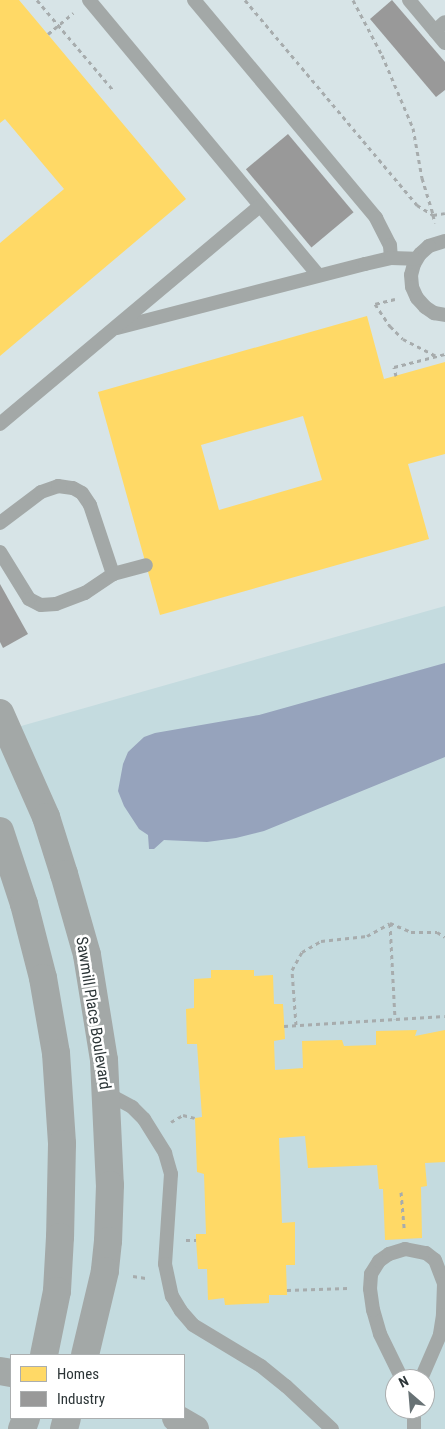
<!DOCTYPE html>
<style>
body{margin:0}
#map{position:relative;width:445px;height:1429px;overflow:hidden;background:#d7e4e7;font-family:"Roboto Condensed",sans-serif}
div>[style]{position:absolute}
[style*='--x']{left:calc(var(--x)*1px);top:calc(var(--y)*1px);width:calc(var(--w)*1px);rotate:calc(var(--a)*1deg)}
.built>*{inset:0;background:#c4dbdf}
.water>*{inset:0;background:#96a3bc}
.homes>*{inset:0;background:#ffd966}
.industry>*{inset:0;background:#999;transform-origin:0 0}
.path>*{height:3px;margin-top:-1.5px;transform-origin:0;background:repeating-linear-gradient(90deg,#a7acad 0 4px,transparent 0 8px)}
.service>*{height:14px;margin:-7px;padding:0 7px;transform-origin:7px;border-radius:7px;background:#a3a8a7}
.minor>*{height:28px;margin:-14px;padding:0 14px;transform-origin:14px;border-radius:14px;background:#a3a8a7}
.tertiary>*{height:28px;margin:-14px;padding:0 14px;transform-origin:14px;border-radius:14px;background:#a3a8a7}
span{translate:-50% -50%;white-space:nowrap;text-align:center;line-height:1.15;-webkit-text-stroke:5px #fff;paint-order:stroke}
.street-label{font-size:16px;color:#2c3537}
.legend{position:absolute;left:10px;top:1354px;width:175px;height:65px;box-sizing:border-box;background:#fff;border:1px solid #abaeaf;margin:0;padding:6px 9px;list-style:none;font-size:15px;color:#2c3537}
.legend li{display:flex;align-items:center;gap:10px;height:25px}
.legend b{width:25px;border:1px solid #abaeaf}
.north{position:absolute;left:385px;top:1369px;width:50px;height:50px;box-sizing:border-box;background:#fff;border:1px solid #abaeaf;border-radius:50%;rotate:333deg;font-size:14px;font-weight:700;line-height:20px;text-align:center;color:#2c3537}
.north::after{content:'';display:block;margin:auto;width:18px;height:22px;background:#687275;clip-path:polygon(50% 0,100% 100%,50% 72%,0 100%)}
</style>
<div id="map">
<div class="built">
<i style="clip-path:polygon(evenodd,445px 606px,445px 1429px,0 1429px,0 732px,445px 606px,11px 1355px,184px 1355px,184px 1418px,11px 1418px,11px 1355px,445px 606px,395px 1379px,425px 1379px,425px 1409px,395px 1409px,395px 1379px)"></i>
</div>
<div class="water">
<i style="clip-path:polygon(445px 663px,445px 757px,264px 831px,236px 838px,207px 842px,164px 840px,154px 849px,149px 849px,148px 835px,139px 829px,124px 806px,118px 791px,123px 764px,128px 752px,144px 737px,155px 733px,259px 715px)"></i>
</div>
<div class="homes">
<i style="clip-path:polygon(0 0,19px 0,186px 199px,0 356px,0 243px,64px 189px,5px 119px,0 123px)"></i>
<i style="clip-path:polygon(evenodd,367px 316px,384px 379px,445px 362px,445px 454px,408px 464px,429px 539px,160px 615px,98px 392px,367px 316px,303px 416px,322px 480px,219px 510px,201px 445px,303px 416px)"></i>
<i style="clip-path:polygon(211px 970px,254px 970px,254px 976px,273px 975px,274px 1004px,283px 1004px,285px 1039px,274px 1041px,275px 1070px,303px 1068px,302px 1041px,342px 1040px,344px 1046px,376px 1045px,376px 1031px,417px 1030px,415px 1036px,445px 1030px,445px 1162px,425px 1163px,427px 1186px,421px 1187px,422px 1238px,385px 1240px,383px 1189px,379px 1189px,377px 1165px,308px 1168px,305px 1136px,279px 1138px,282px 1223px,295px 1222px,295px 1265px,286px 1265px,287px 1295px,269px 1295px,269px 1303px,225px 1305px,224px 1298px,208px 1300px,207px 1269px,198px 1269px,196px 1240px,196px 1234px,206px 1234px,204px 1174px,197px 1172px,195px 1118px,202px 1117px,197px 1044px,187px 1044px,186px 1009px,194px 1008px,194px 979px,211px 978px)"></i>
</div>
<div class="industry">
<i style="clip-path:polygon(392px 0,445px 62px,445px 90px,436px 97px,370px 19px)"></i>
<i style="left:288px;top:134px;width:102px;height:55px;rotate:50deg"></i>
<i style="clip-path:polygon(0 584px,28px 634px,3px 648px,0 642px)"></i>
</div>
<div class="path">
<i style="--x:37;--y:0;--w:118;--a:49.8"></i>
<i style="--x:245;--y:0;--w:268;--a:50"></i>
<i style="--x:417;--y:205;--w:19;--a:32"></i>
<i style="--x:433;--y:215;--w:8;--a:76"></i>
<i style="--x:353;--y:0;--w:62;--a:62.2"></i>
<i style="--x:382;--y:55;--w:79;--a:67"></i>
<i style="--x:413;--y:128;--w:51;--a:79.8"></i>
<i style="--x:422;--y:178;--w:39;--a:73"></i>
<i style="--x:433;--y:215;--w:12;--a:-9"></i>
<i style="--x:48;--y:34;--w:33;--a:-40"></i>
<i style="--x:395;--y:299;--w:21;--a:166"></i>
<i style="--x:375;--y:304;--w:27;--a:56"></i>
<i style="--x:390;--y:326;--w:18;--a:45"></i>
<i style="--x:403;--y:339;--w:37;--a:27"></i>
<i style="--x:396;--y:376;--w:9;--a:-103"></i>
<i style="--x:394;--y:367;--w:53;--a:-14.3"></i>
<i style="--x:390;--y:923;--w:96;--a:87"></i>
<i style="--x:296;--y:1025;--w:55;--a:-94.2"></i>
<i style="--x:292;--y:970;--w:21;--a:-61"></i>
<i style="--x:302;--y:952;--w:22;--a:-30"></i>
<i style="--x:321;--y:941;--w:46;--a:-6.2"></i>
<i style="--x:367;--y:936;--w:26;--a:-29"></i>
<i style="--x:390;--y:923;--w:23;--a:23"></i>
<i style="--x:411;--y:932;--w:26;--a:0"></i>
<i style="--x:437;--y:932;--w:9;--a:32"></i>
<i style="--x:284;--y:1026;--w:161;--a:-3.6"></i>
<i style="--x:171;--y:1122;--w:14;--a:-30"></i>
<i style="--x:183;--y:1115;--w:12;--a:14"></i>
<i style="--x:401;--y:1192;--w:36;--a:85"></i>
<i style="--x:186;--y:1240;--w:10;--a:0"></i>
<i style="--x:133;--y:1276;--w:13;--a:9"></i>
<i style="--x:287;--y:1290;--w:61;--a:-1.9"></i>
</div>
<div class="service">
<i style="--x:89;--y:0;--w:358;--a:50.2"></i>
<i style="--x:194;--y:0;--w:284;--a:50.1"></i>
<i style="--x:376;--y:218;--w:30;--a:63"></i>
<i style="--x:390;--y:245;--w:13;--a:86"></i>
<i style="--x:409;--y:0;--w:56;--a:50.1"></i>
<i style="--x:435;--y:31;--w:13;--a:-42"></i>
<i style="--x:445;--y:241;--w:17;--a:163"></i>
<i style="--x:429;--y:246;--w:12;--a:138"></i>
<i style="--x:420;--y:254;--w:12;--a:121"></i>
<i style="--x:414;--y:264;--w:11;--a:105"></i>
<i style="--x:411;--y:275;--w:12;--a:85"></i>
<i style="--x:412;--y:287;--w:12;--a:66"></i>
<i style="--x:417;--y:298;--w:12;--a:48"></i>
<i style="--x:425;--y:307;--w:11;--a:34"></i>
<i style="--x:434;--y:313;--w:11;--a:10"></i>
<i style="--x:117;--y:328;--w:256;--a:-14.5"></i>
<i style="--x:365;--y:264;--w:27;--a:-13"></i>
<i style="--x:391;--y:258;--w:24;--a:2"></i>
<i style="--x:0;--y:424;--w:339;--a:-40"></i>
<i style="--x:0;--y:523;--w:51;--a:-37.1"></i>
<i style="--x:41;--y:492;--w:18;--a:-19"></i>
<i style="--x:58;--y:486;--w:15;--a:8"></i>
<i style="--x:73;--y:488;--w:10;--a:29"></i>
<i style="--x:82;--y:493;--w:14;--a:56"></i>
<i style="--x:90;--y:505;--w:73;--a:71.6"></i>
<i style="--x:0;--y:552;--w:55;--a:58.3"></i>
<i style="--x:29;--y:599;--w:13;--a:27"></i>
<i style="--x:41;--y:605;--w:15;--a:-4"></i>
<i style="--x:56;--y:604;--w:31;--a:-21"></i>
<i style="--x:85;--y:593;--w:34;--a:-34"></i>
<i style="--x:113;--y:574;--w:34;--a:-15"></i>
<i style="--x:106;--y:1093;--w:30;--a:28"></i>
<i style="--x:132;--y:1107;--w:17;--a:45"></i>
<i style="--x:144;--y:1119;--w:40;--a:58"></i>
<i style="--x:165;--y:1153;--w:22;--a:74"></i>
<i style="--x:171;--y:1174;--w:90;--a:93.8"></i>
<i style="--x:165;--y:1264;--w:33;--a:78"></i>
<i style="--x:172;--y:1296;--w:17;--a:59"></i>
<i style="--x:181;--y:1311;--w:18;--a:49"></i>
<i style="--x:193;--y:1325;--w:79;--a:31.1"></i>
<i style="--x:261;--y:1366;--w:32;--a:39"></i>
<i style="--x:286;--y:1386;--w:63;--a:43.1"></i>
<i style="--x:402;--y:1379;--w:50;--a:-116.1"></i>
<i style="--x:380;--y:1334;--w:25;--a:-106"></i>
<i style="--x:373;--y:1310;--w:21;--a:-98"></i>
<i style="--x:370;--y:1289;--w:15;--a:-86"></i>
<i style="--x:371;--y:1274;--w:15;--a:-58"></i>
<i style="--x:379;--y:1261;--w:12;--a:-35"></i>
<i style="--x:389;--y:1254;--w:17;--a:-17"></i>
<i style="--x:405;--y:1249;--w:21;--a:11"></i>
<i style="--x:426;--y:1253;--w:11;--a:38"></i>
<i style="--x:435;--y:1260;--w:26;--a:69"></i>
<i style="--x:444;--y:1284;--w:31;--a:92"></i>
<i style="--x:443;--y:1315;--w:20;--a:99"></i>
<i style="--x:440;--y:1335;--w:48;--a:113.4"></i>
<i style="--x:414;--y:1409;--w:20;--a:90"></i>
</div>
<div class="minor">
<i style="--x:0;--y:1371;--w:11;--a:10"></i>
<i style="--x:176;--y:1418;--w:22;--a:30"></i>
</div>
<div class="tertiary">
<i style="--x:0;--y:713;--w:114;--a:66.1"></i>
<i style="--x:46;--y:817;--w:60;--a:72.5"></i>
<i style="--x:64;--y:874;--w:84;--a:74.1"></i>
<i style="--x:87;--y:955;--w:106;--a:80.8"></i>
<i style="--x:104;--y:1060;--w:125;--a:87.3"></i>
<i style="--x:110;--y:1185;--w:56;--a:92"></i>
<i style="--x:108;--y:1241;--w:30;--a:96"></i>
<i style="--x:105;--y:1271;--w:86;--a:103.4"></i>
<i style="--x:0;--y:831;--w:77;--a:71.8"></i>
<i style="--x:24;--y:904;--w:76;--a:75.6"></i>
<i style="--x:43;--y:978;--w:76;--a:80.2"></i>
<i style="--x:56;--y:1053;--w:91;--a:86.2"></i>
<i style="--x:62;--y:1144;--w:93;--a:91.2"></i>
<i style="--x:60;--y:1237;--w:54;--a:93.2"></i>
<i style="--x:57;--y:1291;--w:65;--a:101.5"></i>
<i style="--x:22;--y:1429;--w:12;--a:-70"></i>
<i style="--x:64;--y:1429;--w:11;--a:-75"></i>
</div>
<div class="street-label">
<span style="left:93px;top:1013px;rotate:81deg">Sawmill Place Boulevard</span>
</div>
<ul class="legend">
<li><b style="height:14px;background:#ffd966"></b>Homes</li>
<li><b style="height:14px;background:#999"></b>Industry</li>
</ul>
<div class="north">N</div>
</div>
